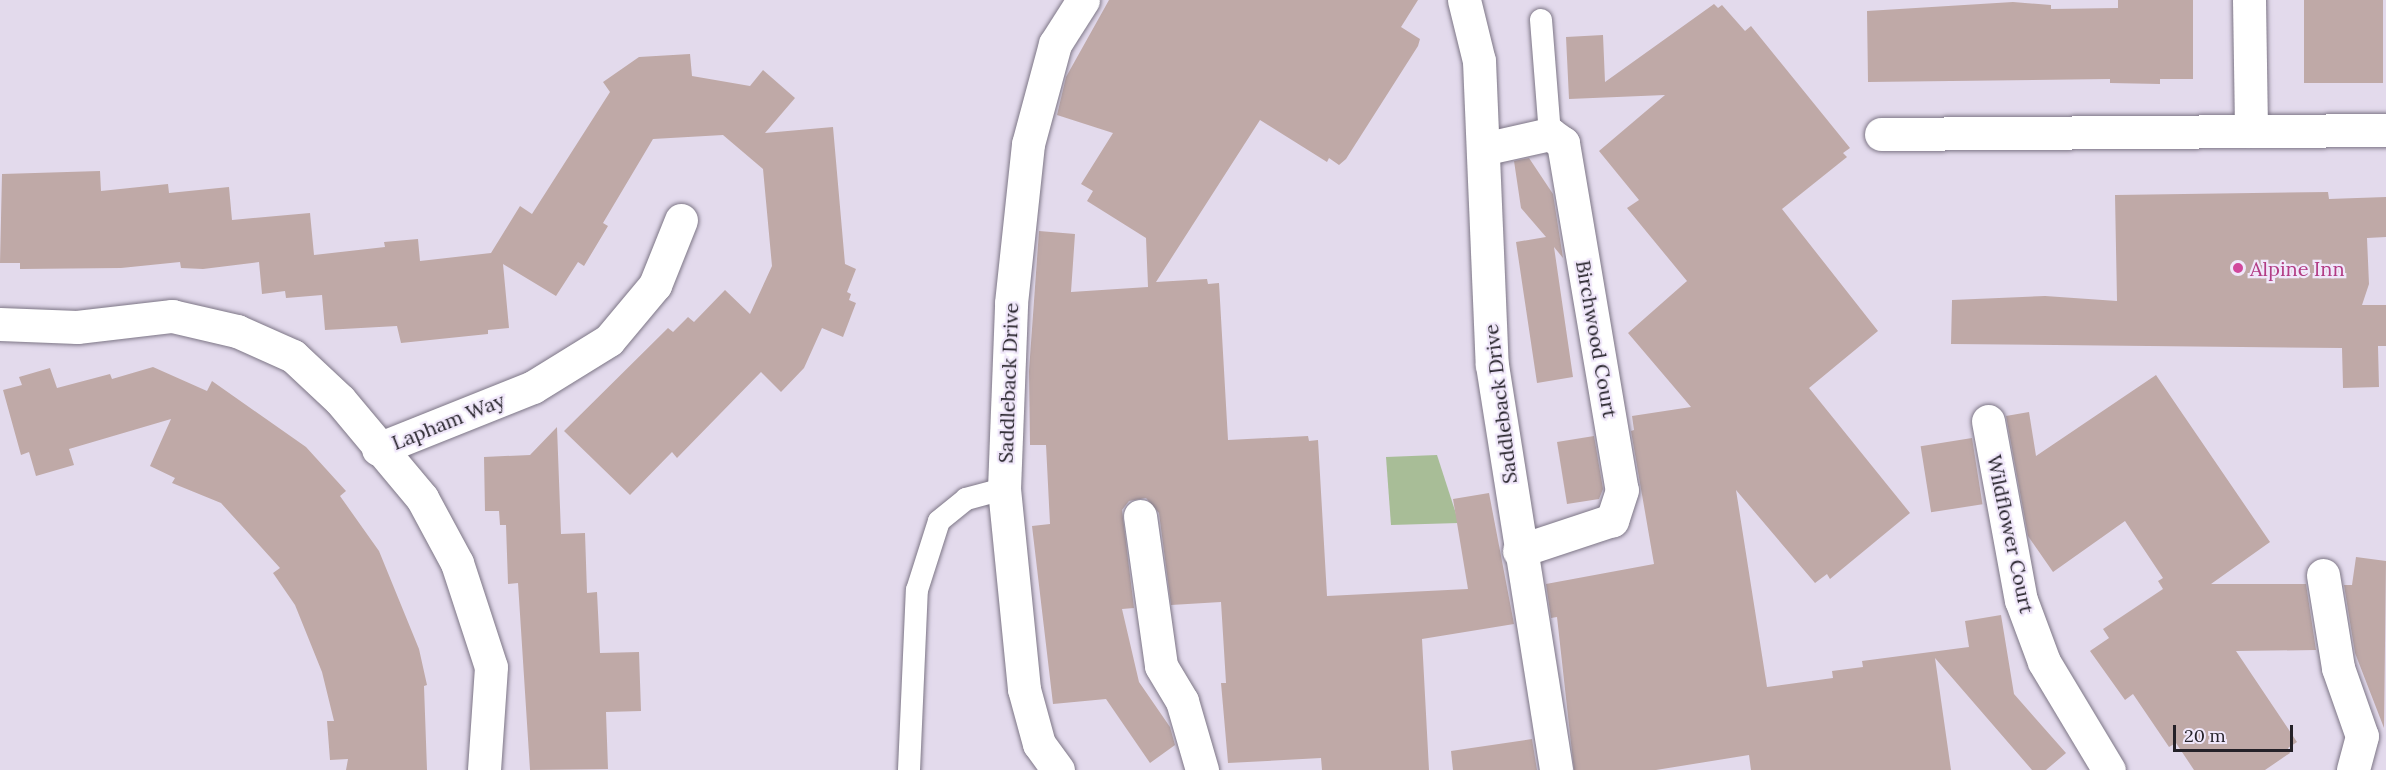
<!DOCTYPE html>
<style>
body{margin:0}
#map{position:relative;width:2386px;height:770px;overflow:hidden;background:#e3daec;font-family:Lora,serif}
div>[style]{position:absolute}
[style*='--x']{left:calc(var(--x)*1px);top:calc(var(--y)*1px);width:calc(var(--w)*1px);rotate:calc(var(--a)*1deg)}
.green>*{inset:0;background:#a8bd97}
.building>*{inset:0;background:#bfa9a7;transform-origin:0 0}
.roads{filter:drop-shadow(0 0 2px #7d7686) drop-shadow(0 0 2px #7d7686)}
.service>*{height:22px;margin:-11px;padding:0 11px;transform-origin:11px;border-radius:11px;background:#fff}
.minor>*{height:33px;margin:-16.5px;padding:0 16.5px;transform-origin:16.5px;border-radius:16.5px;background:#fff}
.dots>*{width:16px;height:16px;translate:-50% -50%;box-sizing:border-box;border:3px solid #f0e7fa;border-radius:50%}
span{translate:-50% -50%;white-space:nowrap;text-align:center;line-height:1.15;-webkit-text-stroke:4.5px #f0e7fa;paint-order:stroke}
.hotel-label{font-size:20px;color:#b23c85}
.left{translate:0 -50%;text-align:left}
.street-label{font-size:20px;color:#242128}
.scale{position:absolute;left:2173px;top:725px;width:120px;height:27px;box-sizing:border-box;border:3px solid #242128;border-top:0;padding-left:8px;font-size:18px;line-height:21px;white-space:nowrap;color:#242128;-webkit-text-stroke:4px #f0e7fa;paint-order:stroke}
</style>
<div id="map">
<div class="green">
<i style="clip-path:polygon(1437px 455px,1459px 523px,1391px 525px,1386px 457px)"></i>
</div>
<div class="building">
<i style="clip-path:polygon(1109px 0,1418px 0,1401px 27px,1420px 39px,1418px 46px,1346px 159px,1339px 165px,1329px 158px,1327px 162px,1260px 120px,1156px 282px,1207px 279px,1208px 284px,1219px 283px,1228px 440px,1308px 436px,1309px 441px,1318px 440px,1327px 596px,1468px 589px,1453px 499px,1489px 493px,1514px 624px,1422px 639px,1429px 770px,1322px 770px,1321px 758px,1228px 763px,1221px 683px,1226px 683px,1221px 602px,1171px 605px,1159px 513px,1146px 498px,1129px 501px,1122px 510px,1134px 608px,1122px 609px,1139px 682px,1170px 727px,1175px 745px,1150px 763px,1106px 699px,1053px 704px,1032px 526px,1050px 524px,1046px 445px,1030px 445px,1029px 371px,1039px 231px,1075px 234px,1071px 292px,1148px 287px,1146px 238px,1087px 201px,1093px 191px,1081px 184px,1113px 133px,1057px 115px,1066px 77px)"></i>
<i style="clip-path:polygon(2118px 0,2193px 0,2193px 79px,2160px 79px,2160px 84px,2110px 83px,2110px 79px,1868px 82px,1867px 11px,2013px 2px,2051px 5px,2051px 9px,2118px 8px)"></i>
<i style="left:2304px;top:0;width:79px;height:83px"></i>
<i style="clip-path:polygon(1714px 4px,1718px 8px,1722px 5px,1745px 31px,1751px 26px,1850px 148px,1843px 153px,1847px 157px,1782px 209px,1878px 331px,1809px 388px,1910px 513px,1830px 579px,1827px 574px,1815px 583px,1736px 490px,1767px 687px,1833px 678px,1832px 671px,1863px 667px,1862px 661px,1969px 647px,1965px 621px,2001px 615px,2014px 694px,2066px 753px,2046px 770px,2032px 770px,1935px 658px,1951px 770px,1751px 770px,1749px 755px,1656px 770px,1574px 770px,1557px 617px,1551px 618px,1546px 584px,1654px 564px,1631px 431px,1634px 430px,1632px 416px,1691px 407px,1628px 333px,1687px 281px,1627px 208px,1639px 200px,1599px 151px,1665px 95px,1569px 99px,1566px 37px,1603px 35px,1605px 82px)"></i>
<i style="clip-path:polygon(690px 54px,692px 76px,750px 86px,763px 70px,795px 98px,765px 133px,833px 127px,845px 264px,856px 269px,847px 292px,851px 294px,849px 300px,856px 303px,843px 337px,822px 328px,804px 368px,781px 392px,761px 372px,677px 458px,672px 452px,630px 495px,564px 431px,668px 328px,673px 332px,688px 317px,694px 322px,725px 290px,750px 314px,772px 266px,763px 169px,723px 135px,653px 139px,603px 223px,608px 226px,584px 266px,578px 262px,556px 296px,503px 264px,509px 328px,488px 330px,488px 334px,401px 343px,397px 326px,325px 330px,322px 295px,286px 298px,285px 291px,262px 294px,259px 262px,203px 269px,181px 268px,180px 262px,121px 268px,20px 269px,20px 263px,0 263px,2px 174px,100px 171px,101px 191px,168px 184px,169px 193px,229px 187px,232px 220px,310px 213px,314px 255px,385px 247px,384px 242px,418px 239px,420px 261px,491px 253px,520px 206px,532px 214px,610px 92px,603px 82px,639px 57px)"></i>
<i style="clip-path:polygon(1529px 158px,1553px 194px,1563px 258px,1554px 247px,1573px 377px,1537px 383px,1516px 242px,1546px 237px,1521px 208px,1514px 161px)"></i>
<i style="clip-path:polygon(2328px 192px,2329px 199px,2386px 197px,2386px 237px,2367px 238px,2369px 284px,2362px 305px,2386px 305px,2386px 346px,2378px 346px,2379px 387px,2343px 388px,2342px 348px,1951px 344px,1952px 300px,2045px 296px,2117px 301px,2115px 195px)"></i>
<i style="clip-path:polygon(153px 367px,207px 391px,212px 381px,306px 447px,346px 491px,340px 496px,379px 551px,419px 649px,427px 685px,424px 686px,427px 770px,346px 770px,348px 759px,330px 760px,327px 721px,334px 721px,322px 672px,295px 605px,273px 573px,280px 568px,221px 503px,172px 483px,175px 478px,150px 466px,171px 419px,69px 449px,74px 465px,36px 476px,29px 452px,21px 455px,3px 390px,22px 385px,19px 377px,50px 368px,57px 388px,110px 374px,112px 379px)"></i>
<i style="clip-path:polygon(2156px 375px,2270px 542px,2211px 584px,2306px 584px,2316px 650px,2236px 651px,2297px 742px,2288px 748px,2290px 753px,2265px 770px,2194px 770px,2176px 743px,2169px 747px,2133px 694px,2125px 700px,2090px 651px,2109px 638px,2103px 629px,2163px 589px,2158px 581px,2163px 578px,2125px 521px,2053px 572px,2028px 536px,2006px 416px,2029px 412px,2036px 456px)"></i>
<i style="clip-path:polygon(557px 427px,561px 534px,585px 533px,587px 593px,597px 592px,600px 653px,639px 652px,641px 711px,606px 712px,608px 769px,530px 770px,518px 583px,508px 584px,506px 525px,500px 525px,499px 511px,485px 511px,484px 457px,530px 455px)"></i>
<i style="clip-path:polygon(1594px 436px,1603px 489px,1599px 499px,1567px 504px,1557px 442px)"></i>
<i style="left:1972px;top:438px;width:67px;height:52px;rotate:81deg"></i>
<i style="clip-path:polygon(2356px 557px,2386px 561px,2384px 728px,2355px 653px,2344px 585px,2352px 585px)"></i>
<i style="clip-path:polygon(1532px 739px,1537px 770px,1453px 770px,1451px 751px)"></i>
</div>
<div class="roads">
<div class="service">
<i style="--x:1541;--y:20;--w:114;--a:85.5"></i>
<i style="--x:909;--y:770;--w:180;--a:-87.5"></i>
<i style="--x:917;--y:590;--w:72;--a:-72.3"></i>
<i style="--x:939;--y:521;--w:35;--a:-39"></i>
<i style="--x:966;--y:499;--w:39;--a:-15"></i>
</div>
<div class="minor">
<i style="--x:1464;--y:0;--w:63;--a:76.2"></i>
<i style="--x:1479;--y:61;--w:304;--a:87.6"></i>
<i style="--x:1492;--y:365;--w:410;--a:81"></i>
<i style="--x:2249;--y:0;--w:131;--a:89.1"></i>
<i style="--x:1881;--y:134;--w:505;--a:-0.45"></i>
<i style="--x:1483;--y:149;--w:69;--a:-12.6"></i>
<i style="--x:1550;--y:134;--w:16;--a:35"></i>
<i style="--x:1563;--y:143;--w:352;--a:80.4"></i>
<i style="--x:1622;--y:490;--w:32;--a:108"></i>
<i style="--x:1612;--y:520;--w:98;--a:161.6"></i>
<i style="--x:0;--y:324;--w:77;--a:2.2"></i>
<i style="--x:77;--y:327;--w:96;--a:-6.6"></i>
<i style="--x:172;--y:316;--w:67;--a:13"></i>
<i style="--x:237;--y:331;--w:61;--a:24.1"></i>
<i style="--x:293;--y:356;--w:64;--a:43.1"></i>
<i style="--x:340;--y:400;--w:128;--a:50.1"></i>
<i style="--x:422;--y:498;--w:74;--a:61.7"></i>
<i style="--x:457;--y:563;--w:109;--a:71.9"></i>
<i style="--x:491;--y:667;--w:103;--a:93.9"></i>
<i style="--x:1988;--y:421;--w:182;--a:79.6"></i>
<i style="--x:2021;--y:600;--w:66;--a:69.6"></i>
<i style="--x:2044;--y:662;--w:126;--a:59"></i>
<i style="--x:378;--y:449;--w:167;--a:-21.8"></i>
<i style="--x:533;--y:387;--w:89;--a:-31.7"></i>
<i style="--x:609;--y:340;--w:72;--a:-50.1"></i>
<i style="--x:655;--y:285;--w:70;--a:-68.2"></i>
<i style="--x:1140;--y:516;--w:151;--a:82"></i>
<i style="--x:1161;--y:666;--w:41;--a:59"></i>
<i style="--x:1182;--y:701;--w:72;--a:73.8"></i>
<i style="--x:2323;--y:575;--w:94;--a:80.8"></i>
<i style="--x:2338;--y:668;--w:72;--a:70.6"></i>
<i style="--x:2362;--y:736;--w:35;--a:105"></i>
<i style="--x:1058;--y:770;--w:32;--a:-126"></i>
<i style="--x:1039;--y:744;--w:57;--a:-105.3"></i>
<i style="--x:1024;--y:689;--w:201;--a:-95.7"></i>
<i style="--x:1004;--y:489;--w:186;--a:-87.8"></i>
<i style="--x:1011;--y:303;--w:160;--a:-83.9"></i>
<i style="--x:1028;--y:144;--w:104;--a:-74.9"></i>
<i style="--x:1055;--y:44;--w:52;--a:-57.5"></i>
</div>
</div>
<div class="dots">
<i style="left:2238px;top:268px;background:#d1479c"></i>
</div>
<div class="hotel-label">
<span class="left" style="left:2250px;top:268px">Alpine Inn</span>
</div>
<div class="street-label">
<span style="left:1597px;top:339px;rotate:80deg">Birchwood Court</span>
<span style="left:1008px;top:383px;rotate:-88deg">Saddleback Drive</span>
<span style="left:1500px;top:404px;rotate:-97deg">Saddleback Drive</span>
<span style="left:448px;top:421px;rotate:-22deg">Lapham Way</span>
<span style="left:2011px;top:534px;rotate:78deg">Wildflower Court</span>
</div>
<div class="scale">20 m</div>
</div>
